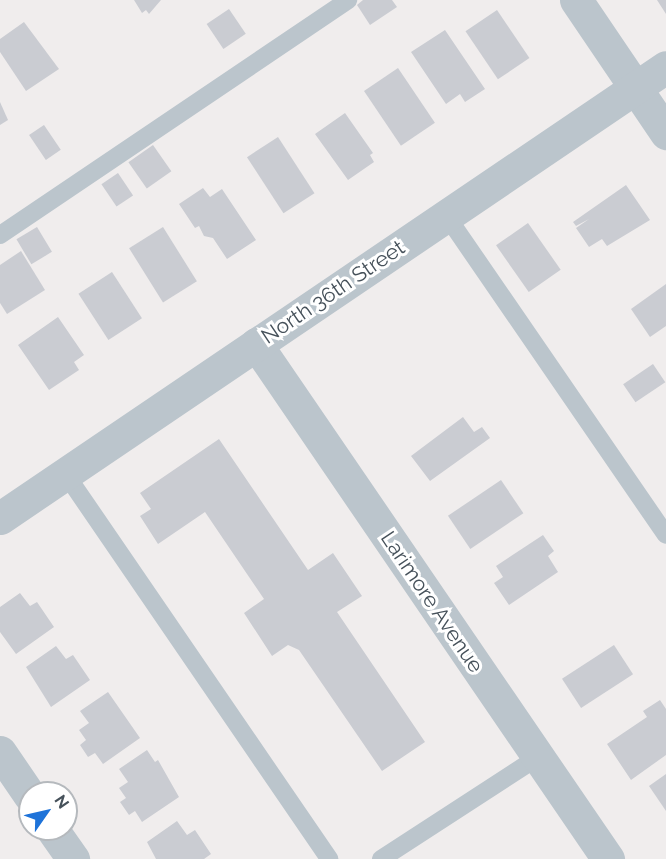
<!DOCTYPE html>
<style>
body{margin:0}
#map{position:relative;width:666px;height:859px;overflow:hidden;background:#f0eded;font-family:Raleway,sans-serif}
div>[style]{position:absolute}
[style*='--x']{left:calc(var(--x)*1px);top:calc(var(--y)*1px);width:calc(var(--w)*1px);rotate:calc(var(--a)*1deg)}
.building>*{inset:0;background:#caccd2;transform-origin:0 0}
.lane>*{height:18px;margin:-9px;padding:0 9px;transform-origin:9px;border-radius:9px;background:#bbc5cc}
.street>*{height:33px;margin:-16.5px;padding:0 16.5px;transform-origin:16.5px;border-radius:16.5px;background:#bbc5cc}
span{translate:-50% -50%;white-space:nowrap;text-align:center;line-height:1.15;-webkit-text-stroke:6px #fff;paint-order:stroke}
.street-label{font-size:21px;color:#46515a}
.north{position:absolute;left:18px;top:781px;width:60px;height:60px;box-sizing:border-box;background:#fff;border:2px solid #b5b9bd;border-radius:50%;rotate:56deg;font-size:16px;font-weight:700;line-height:24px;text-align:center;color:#46515a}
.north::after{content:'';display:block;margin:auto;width:21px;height:27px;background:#1e73d9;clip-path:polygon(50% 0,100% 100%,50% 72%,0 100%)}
</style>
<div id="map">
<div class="building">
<i style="clip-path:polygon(134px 0,161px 0,149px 14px,146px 10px,142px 13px)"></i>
<i style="clip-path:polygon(363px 0,392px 0,397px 7px,370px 25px,357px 5px)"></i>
<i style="clip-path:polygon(657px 0,666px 0,666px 14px)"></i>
<i style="left:229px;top:9px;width:30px;height:27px;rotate:56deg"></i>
<i style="left:497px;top:10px;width:58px;height:38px;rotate:56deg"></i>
<i style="clip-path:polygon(24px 22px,59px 69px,26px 91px,0 52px,0 39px)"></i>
<i style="clip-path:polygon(445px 30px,485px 89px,465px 102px,460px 94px,446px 104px,411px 52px)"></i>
<i style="left:398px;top:68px;width:66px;height:41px;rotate:56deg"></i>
<i style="clip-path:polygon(0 102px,8px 120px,0 125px)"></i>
<i style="clip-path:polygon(345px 113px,373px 153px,370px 155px,374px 162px,348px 180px,315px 134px)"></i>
<i style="left:44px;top:125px;width:30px;height:18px;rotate:56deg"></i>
<i style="left:278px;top:137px;width:67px;height:37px;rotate:57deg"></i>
<i style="left:153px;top:145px;width:32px;height:30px;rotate:55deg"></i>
<i style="left:118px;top:173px;width:27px;height:20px;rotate:56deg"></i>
<i style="clip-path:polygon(626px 185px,650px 220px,607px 246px,602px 239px,589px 247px,576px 228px,589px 219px,576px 226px,573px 222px)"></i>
<i style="clip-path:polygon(203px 188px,210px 197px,222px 189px,256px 240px,227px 259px,213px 238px,204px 236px,199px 226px,195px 228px,179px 204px)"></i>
<i style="left:528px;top:223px;width:57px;height:39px;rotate:55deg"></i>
<i style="left:37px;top:227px;width:29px;height:24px;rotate:59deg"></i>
<i style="left:163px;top:227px;width:64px;height:40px;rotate:58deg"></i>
<i style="clip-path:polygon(21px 251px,45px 290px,7px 314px,0 303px,0 265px)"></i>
<i style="left:112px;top:272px;width:55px;height:40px;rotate:57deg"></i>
<i style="clip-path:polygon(666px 284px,666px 326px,650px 337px,631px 309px)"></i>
<i style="clip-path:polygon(58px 317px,84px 355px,74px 362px,79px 370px,49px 390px,18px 345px)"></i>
<i style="left:653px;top:364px;width:22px;height:36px;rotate:56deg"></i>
<i style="clip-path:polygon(463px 417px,474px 432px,482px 427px,490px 438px,430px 481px,411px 456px)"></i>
<i style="clip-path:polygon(219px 439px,308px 570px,333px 553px,362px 596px,337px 612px,425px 742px,382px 771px,299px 650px,288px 645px,272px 656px,244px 613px,264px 599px,205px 512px,158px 544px,140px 516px,151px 509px,140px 493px)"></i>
<i style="left:501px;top:480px;width:40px;height:64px;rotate:56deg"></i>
<i style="clip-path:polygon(543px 535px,554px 551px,548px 556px,558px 572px,509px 605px,494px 583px,503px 577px,496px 566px)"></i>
<i style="clip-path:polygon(20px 593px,30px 606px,37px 602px,54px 627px,16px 654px,0 632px,0 607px)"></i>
<i style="left:614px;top:645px;width:35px;height:62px;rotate:57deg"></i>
<i style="clip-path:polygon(56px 646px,66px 659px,73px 655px,90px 680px,51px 707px,26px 667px)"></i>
<i style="clip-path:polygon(108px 692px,140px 738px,103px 764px,95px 753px,88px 757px,80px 745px,86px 740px,79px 730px,89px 723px,80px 711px)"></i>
<i style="clip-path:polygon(660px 700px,666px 709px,666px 755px,631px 780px,607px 744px,647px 717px,643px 711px)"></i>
<i style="clip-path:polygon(147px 750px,155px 762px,158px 760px,179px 797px,142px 822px,135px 811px,129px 815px,120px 802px,126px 798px,119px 788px,128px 782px,119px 769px)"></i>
<i style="clip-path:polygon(666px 774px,666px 811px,649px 786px)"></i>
<i style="clip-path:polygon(177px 821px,187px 835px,195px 830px,211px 854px,204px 859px,156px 859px,147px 842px)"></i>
</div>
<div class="lane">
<i style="--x:446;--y:215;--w:388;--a:55.5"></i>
<i style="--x:0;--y:235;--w:420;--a:-34"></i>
<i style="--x:65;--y:473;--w:468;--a:55.6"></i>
<i style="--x:381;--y:859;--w:187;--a:-33"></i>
</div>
<div class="street">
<i style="--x:576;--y:0;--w:161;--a:55.9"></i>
<i style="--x:256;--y:344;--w:624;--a:55.65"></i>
<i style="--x:0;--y:518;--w:804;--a:-34.1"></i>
<i style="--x:0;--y:752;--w:53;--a:55.7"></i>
<i style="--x:52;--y:829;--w:37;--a:55"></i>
</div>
<div class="street-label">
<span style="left:333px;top:292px;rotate:-34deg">North 36th Street</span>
<span style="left:432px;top:602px;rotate:56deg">Larimore Avenue</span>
</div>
<div class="north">N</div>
</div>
